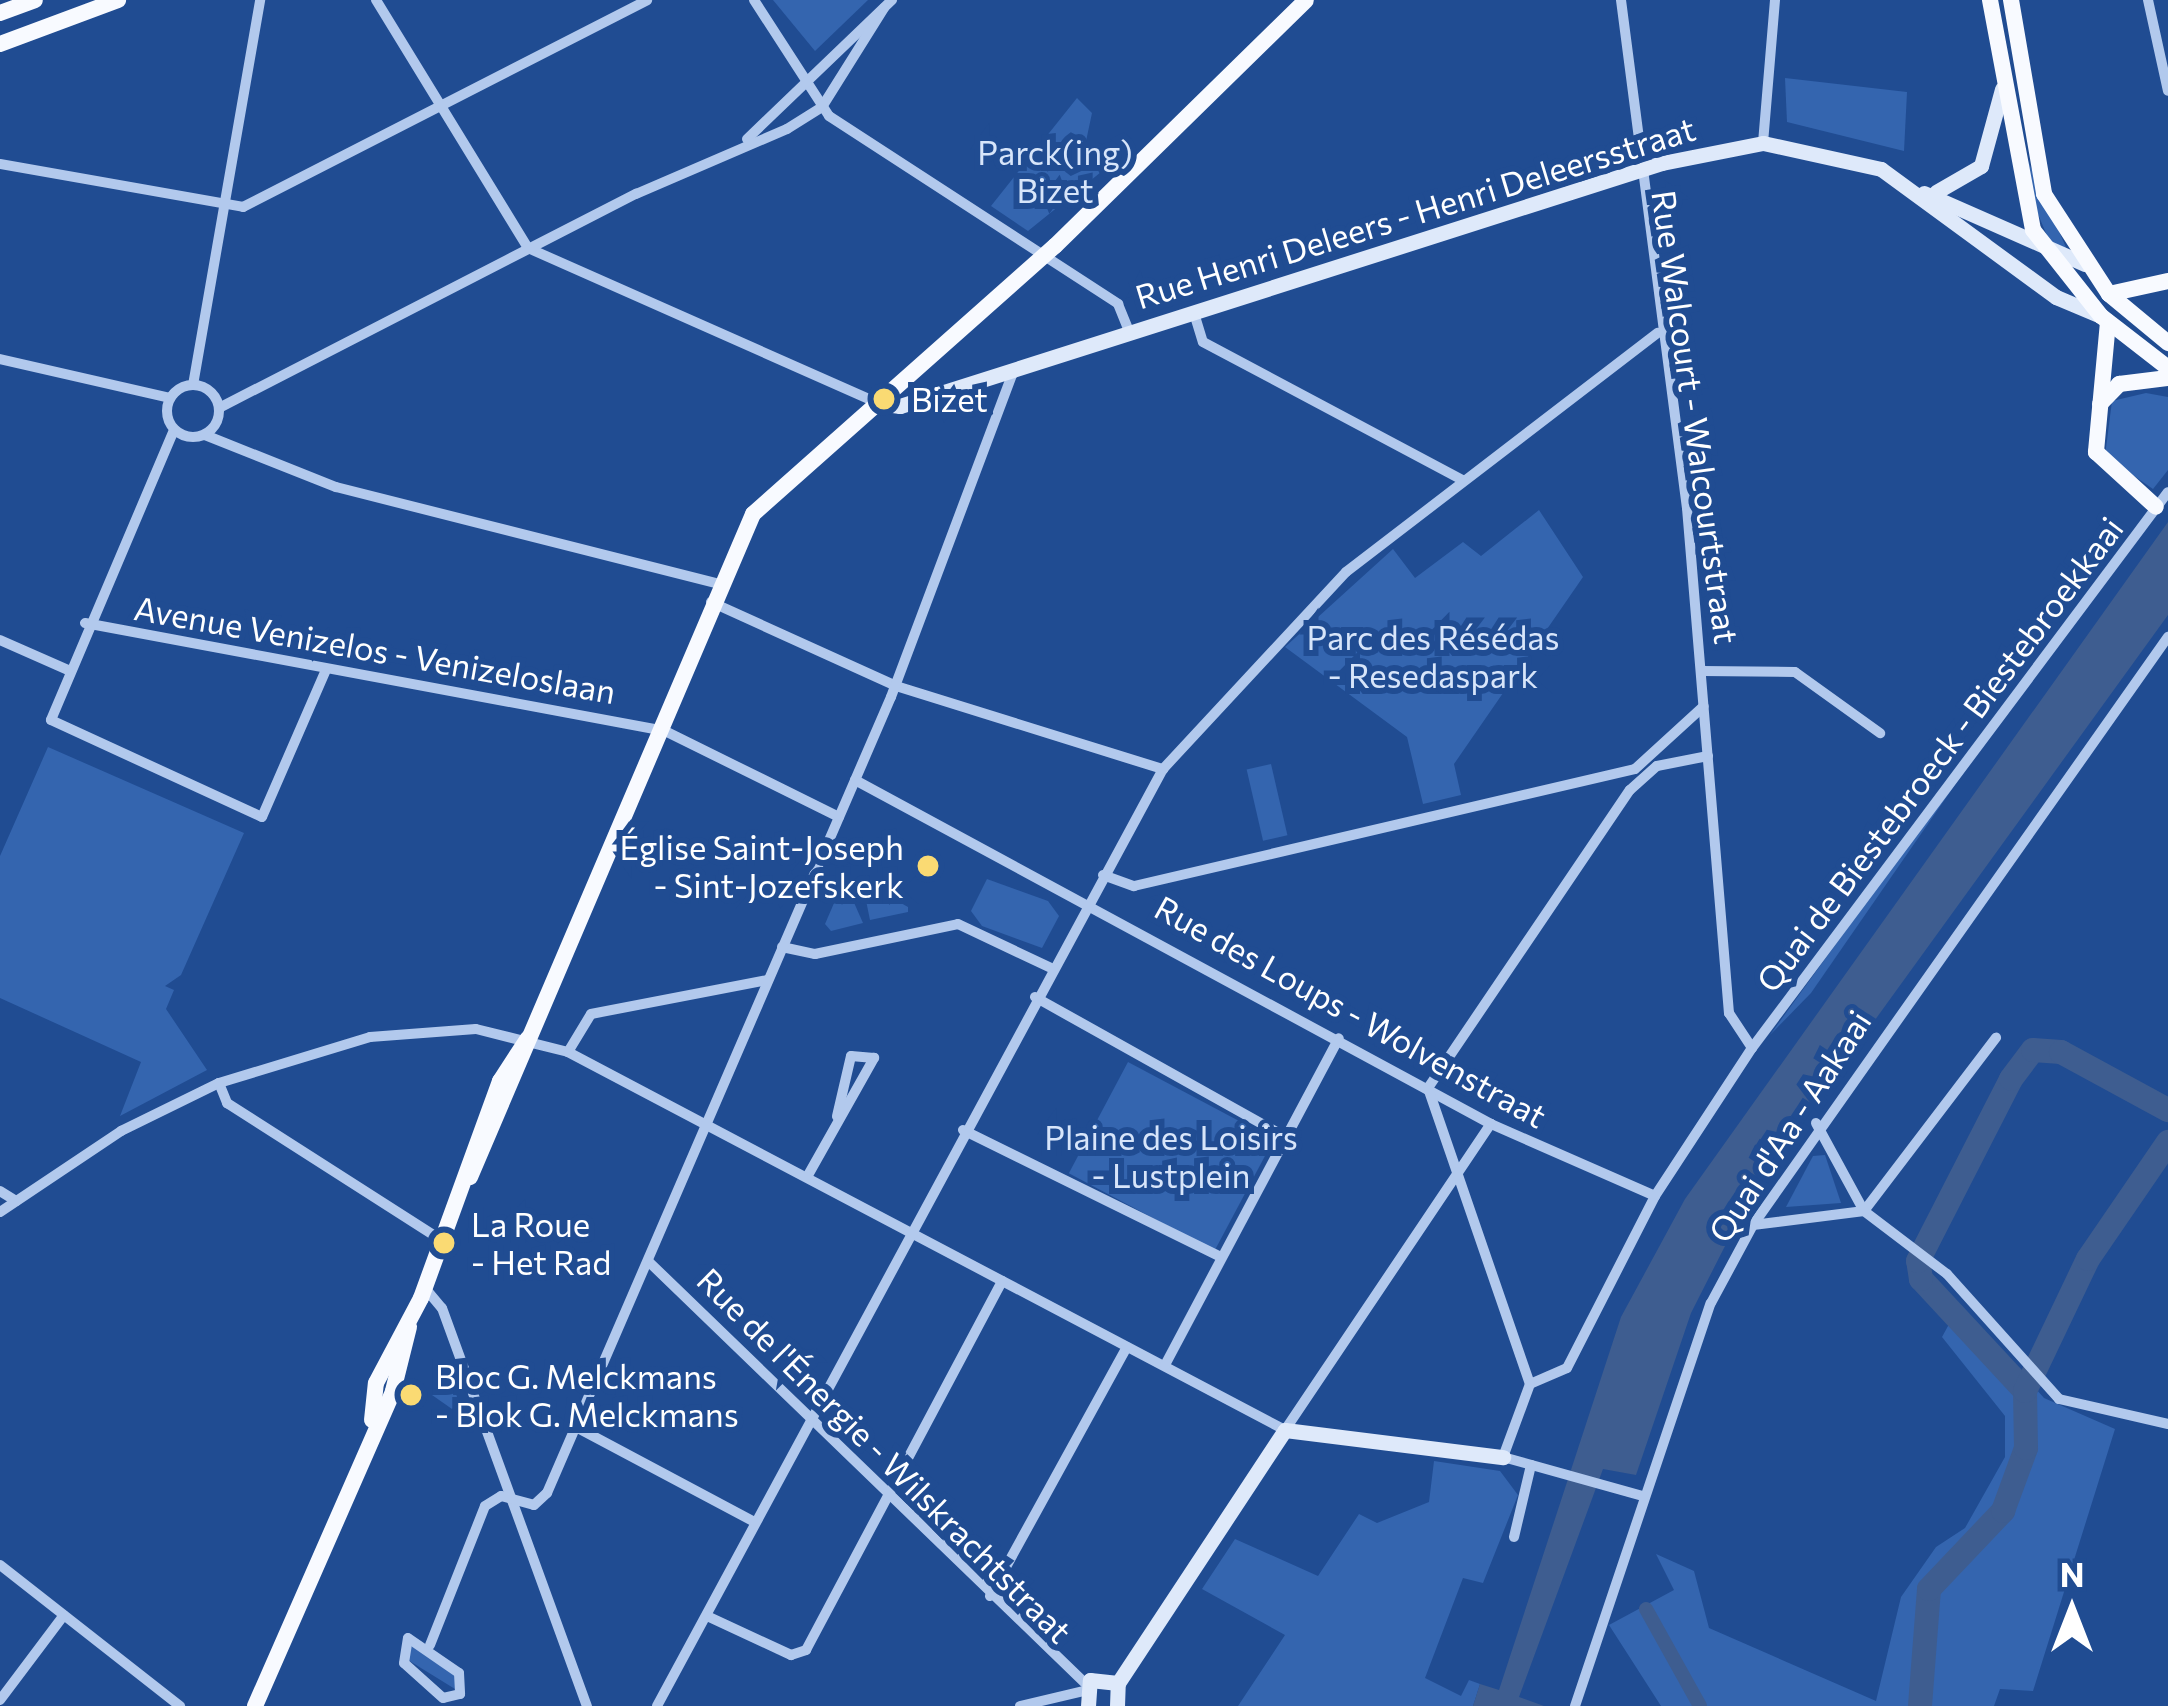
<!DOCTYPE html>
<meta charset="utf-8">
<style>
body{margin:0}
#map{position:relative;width:2168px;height:1706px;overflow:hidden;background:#204c92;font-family:Commissioner,sans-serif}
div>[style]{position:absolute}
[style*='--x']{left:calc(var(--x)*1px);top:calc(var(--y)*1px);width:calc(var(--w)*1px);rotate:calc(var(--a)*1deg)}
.green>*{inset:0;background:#3465af;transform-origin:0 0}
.water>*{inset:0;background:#3e5d90}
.canal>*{height:14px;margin:-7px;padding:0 7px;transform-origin:7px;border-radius:7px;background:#3e5d90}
.river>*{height:24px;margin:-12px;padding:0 12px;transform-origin:12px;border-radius:12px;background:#3e5d90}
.street>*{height:10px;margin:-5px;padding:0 5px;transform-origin:5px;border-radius:5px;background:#b2c9ed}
.street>.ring{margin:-5px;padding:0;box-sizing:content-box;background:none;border:10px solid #b2c9ed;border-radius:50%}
.secondary>*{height:15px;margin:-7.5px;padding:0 7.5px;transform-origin:7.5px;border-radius:7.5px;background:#dee9fa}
.primary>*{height:16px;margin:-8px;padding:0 8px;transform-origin:8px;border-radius:8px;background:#f8faff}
.dots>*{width:33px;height:33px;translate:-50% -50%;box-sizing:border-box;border:6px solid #204c92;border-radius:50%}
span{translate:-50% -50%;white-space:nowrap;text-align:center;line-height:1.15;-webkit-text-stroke:12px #204c92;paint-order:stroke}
.park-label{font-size:33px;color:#d7e5fa}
.street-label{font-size:33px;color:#fff}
.poi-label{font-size:33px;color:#fff}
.left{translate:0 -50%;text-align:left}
.right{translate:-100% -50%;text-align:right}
.north{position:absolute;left:2012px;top:1550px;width:120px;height:120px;-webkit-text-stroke:9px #204c92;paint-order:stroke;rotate:0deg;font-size:33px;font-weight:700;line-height:48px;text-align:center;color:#fff}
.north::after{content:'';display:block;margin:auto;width:42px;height:54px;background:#fff;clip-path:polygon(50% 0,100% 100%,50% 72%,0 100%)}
</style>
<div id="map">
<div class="green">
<i style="clip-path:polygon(773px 0,868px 0,815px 51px)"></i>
<i style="clip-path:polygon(1997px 0,2025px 154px,2068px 252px,2051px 245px,2027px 188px)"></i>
<i style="clip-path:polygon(1785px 78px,1907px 92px,1904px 151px,1787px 122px)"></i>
<i style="clip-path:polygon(1077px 98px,1092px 113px,1085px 146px,1106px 168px,1028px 231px,991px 206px)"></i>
<i style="clip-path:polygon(2146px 393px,2168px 397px,2168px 470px,2153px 489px,2105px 456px,2112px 401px)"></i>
<i style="clip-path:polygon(1539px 510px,1583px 577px,1454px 764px,1461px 795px,1423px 804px,1407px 737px,1285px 647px,1393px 549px,1415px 578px,1463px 542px,1481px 556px)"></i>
<i style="clip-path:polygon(1997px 724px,1811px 993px,1770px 1035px,1962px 770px)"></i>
<i style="clip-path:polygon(48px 747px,244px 833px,181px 975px,165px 986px,174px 990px,166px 1009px,207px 1070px,120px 1116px,141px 1062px,0 998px,0 856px)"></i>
<i style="left:1271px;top:764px;width:73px;height:25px;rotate:77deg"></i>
<i style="clip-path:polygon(987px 879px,1048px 901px,1059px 916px,1042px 948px,982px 926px,971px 911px)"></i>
<i style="clip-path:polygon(844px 880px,863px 923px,831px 931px,825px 924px)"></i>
<i style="clip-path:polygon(862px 881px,908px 907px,908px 912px,870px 920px)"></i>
<i style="left:1128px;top:1062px;width:165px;height:126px;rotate:28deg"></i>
<i style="clip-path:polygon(1825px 1155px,1841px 1203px,1786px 1207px,1813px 1156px)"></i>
<i style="clip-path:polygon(1960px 1304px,2044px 1398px,2115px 1429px,2033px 1691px,2000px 1689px,1994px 1706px,1661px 1706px,1609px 1625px,1674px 1590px,1656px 1554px,1694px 1571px,1709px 1628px,1876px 1701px,1901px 1597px,1936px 1547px,1965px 1528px,2005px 1457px,2005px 1416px,1942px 1337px)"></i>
<i style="clip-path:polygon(448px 1369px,458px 1400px,452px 1409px,432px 1395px)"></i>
<i style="clip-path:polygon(1434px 1461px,1500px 1471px,1518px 1495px,1483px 1583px,1463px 1578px,1425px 1678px,1461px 1696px,1469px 1680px,1480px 1684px,1473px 1706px,1238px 1706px,1285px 1635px,1202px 1589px,1235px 1539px,1318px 1576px,1359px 1514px,1377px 1523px,1429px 1502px)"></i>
<i style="clip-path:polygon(412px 1644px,455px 1676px,455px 1689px,408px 1660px)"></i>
</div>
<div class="water">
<i style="clip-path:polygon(2168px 522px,2168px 615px,1757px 1183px,1691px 1313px,1636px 1475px,1603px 1469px,1519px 1697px,1544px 1706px,1473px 1706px,1480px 1684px,1499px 1690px,1621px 1317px,1685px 1199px)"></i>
</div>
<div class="canal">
<i style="--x:1646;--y:1609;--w:111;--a:60.9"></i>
</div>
<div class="river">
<i style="--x:2025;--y:1391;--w:153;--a:-132.9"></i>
<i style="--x:1921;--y:1279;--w:18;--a:-99"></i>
<i style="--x:1918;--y:1261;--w:204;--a:-62.9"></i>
<i style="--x:2011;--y:1079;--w:36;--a:-53"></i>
<i style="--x:2033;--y:1050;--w:28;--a:4"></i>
<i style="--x:2061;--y:1052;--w:122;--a:28.5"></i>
<i style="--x:1920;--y:1706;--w:117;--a:-85.6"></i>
<i style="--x:1929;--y:1589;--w:108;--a:-46.5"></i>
<i style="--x:2003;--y:1511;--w:67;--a:-69.9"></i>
<i style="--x:2026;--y:1448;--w:57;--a:-91"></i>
<i style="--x:2025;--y:1391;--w:146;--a:-64.5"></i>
<i style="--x:2088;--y:1259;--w:142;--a:-55.6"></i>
</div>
<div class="street">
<i style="--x:376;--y:0;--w:291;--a:58.5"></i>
<i style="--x:528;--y:248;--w:383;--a:23.9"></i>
<i style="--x:754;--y:0;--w:138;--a:57.1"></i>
<i style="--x:829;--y:116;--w:345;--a:33"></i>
<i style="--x:1118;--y:304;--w:31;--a:68"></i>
<i style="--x:1621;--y:0;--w:512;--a:82.6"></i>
<i style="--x:1687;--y:508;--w:507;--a:85.25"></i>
<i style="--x:1729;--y:1013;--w:42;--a:56.7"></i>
<i style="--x:2148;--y:0;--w:93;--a:77.6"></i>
<i style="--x:747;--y:139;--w:201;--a:-43.8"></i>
<i style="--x:1763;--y:143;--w:144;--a:-85.2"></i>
<i style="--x:0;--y:164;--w:247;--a:10"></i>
<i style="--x:243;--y:207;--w:454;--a:-27.1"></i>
<i style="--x:1194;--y:313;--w:30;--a:73"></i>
<i style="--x:1203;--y:342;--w:293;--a:28"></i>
<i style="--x:0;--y:359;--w:174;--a:12.9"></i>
<i class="ring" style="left:167px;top:385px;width:42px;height:42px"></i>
<i style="--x:193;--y:385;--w:391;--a:-80.1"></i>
<i style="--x:219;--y:408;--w:469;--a:-27.2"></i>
<i style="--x:636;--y:194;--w:164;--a:-23.3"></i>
<i style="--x:787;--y:129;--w:41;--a:-32.2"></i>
<i style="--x:822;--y:107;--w:117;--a:-57.9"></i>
<i style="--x:174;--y:430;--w:315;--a:113"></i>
<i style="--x:51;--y:720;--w:232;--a:24.7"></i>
<i style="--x:262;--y:817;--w:160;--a:-66.5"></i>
<i style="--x:205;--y:435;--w:141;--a:21.7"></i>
<i style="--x:336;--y:487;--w:391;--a:14.2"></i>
<i style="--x:711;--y:602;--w:203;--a:24.4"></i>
<i style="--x:896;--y:686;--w:280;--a:17.3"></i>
<i style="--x:85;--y:623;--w:590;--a:10.55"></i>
<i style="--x:665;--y:731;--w:194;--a:26.3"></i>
<i style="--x:0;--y:640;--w:74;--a:23.8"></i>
<i style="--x:1702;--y:671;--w:93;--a:0.6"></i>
<i style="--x:1795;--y:672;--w:105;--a:35.7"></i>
<i style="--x:855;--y:780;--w:723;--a:28.41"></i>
<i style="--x:1491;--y:1124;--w:179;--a:23.7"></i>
<i style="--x:1103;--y:875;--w:33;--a:20"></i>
<i style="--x:1134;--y:886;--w:514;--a:-13.14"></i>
<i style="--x:1635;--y:769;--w:93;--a:-42.4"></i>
<i style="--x:782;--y:947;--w:34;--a:12"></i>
<i style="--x:815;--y:954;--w:146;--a:-11.8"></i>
<i style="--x:958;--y:924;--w:103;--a:25.3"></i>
<i style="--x:1035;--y:997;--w:287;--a:29.2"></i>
<i style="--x:568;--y:1052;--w:44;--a:-58.8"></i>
<i style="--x:591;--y:1014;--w:180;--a:-10.9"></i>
<i style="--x:219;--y:1083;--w:22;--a:68"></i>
<i style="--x:227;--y:1103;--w:258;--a:32.6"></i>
<i style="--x:1428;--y:1088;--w:360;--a:-55.9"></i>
<i style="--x:1630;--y:790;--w:36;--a:-42"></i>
<i style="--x:1657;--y:766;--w:52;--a:-11.1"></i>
<i style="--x:1428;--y:1088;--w:313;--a:71"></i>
<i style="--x:1816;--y:1123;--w:100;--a:61.4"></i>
<i style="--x:1864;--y:1211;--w:104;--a:37.2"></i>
<i style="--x:1947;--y:1274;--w:168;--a:48.1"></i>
<i style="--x:2059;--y:1399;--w:112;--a:12.9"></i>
<i style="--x:963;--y:1130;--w:288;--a:26.2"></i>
<i style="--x:807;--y:1177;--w:137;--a:-60.6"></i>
<i style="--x:874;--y:1058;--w:23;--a:-175"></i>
<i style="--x:851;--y:1056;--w:62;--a:103.1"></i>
<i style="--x:0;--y:1191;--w:19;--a:32"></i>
<i style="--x:1864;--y:1211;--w:218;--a:-52.7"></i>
<i style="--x:0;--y:1212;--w:146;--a:-33.8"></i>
<i style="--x:121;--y:1131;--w:109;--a:-26.1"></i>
<i style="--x:219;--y:1083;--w:158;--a:-16.9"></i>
<i style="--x:370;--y:1037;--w:106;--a:-4.3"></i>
<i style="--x:476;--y:1029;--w:95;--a:14"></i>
<i style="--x:568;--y:1052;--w:811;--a:27.8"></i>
<i style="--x:1285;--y:1430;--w:369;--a:-56.1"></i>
<i style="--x:1753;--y:1225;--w:112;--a:-7.2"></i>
<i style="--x:648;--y:1261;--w:609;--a:44"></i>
<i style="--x:425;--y:1288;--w:26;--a:50"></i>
<i style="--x:442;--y:1308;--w:424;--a:70"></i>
<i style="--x:1165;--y:1365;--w:370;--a:-62"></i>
<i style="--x:1530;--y:1384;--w:40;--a:-23.4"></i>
<i style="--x:1567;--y:1368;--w:193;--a:-62.9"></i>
<i style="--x:1655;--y:1196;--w:177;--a:-56.8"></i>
<i style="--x:1752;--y:1048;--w:694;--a:-53.2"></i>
<i style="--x:1530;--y:1384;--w:78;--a:110.3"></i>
<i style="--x:1503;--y:1457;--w:145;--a:15.6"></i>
<i style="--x:576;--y:1427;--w:203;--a:28"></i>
<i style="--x:1514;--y:1537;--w:74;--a:-76.7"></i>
<i style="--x:0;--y:1565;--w:229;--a:38.1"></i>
<i style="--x:990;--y:1596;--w:284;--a:-61.2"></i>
<i style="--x:707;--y:1616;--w:93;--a:24.9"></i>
<i style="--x:791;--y:1655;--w:16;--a:-18"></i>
<i style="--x:806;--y:1650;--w:418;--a:-62"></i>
<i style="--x:408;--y:1638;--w:62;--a:34.5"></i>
<i style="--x:459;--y:1673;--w:21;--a:87"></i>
<i style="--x:460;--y:1694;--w:17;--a:167"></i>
<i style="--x:443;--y:1698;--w:52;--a:-138.1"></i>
<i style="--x:404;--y:1663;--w:25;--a:-81"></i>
<i style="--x:430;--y:1645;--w:149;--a:-68.4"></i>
<i style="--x:485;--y:1506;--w:19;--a:-32"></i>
<i style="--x:501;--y:1496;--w:34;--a:15"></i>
<i style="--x:534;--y:1505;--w:18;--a:-43"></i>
<i style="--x:547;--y:1493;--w:867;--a:-66.63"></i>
<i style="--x:891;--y:697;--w:349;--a:-69.4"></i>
<i style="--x:0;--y:1700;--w:106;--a:-53"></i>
<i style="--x:657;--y:1706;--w:1065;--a:-61.63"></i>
<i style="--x:1163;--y:769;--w:269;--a:-47.1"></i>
<i style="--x:1346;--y:572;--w:393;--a:-37.5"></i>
<i style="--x:1020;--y:1706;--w:66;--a:-13.2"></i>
<i style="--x:1575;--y:1706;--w:425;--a:-71.4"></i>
<i style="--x:1711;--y:1303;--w:89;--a:-61.7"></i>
<i style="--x:1753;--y:1225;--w:720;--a:-54.79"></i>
</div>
<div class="secondary">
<i style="--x:1936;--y:192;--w:52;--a:-30"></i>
<i style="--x:1981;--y:166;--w:80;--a:-74.7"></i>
<i style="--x:1924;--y:193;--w:176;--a:23.8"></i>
<i style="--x:878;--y:403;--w:22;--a:8"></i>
<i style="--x:900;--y:406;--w:800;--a:-17.69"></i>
<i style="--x:1662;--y:163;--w:103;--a:-11.2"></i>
<i style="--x:1763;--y:143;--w:121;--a:12.4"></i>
<i style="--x:1881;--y:169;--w:217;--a:36.2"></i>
<i style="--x:2056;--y:297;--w:49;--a:22.9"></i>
<i style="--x:1118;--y:1683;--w:303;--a:-56.6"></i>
<i style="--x:1285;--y:1430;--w:220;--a:7.1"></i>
<i style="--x:1088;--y:1706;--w:26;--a:-86"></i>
<i style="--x:1090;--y:1680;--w:28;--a:6"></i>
<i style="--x:1117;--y:1706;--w:23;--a:-88"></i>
</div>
<div class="primary">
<i style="--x:1990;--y:0;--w:234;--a:79.4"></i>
<i style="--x:2033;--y:230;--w:110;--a:51.7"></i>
<i style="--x:2101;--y:316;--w:85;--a:37.8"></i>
<i style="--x:2011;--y:0;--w:197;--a:80.3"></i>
<i style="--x:2044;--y:194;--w:119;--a:57"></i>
<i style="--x:2109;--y:294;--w:77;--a:39.7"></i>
<i style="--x:0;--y:13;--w:37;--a:-20"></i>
<i style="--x:0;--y:44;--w:126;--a:-20.4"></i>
<i style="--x:2109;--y:294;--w:60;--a:-12.4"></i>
<i style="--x:2108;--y:322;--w:131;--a:95.3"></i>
<i style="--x:2096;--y:452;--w:81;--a:42.5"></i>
<i style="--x:2100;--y:404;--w:28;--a:-46"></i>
<i style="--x:2119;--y:384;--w:49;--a:-7"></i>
<i style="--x:470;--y:1177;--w:721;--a:-66.88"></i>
<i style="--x:753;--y:514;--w:404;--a:-41.6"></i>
<i style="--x:1055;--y:246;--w:351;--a:-44.4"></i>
<i style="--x:372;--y:1420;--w:37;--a:-84"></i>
<i style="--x:376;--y:1383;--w:96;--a:-62.1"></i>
<i style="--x:421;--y:1298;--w:231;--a:-70"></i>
<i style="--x:500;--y:1081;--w:51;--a:-56.9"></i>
<i style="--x:255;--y:1706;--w:344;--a:-66.3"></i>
<i style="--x:393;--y:1391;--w:66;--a:-76"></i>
</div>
<div class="dots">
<i style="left:884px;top:399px;background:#fada73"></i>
<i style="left:928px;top:866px;background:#fada73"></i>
<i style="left:444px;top:1243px;background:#fada73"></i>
<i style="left:411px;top:1395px;background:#fada73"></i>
</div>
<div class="park-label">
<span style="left:1055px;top:171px">Parck(ing)<br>Bizet</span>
<span style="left:1433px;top:656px">Parc des Résédas<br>- Resedaspark</span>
<span style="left:1171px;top:1156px">Plaine des Loisirs<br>- Lustplein</span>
</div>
<div class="street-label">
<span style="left:1415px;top:212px;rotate:-17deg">Rue Henri Deleers - Henri Deleersstraat</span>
<span style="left:1696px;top:417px;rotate:82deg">Rue Walcourt - Walcourtstraat</span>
<span style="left:375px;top:649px;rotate:10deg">Avenue Venizelos - Venizeloslaan</span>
<span style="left:1939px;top:754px;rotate:-53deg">Quai de Biestebroeck - Biestebroekkaai</span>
<span style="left:1351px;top:1011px;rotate:29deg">Rue des Loups - Wolvenstraat</span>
<span style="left:1789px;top:1126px;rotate:-57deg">Quai d'Aa - Aakaai</span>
<span style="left:885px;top:1455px;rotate:45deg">Rue de l'Énergie - Wilskrachtstraat</span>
</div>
<div class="poi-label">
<span class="left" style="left:911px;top:399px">Bizet</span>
<span class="right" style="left:904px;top:866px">Église Saint-Joseph<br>- Sint-Jozefskerk</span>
<span class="left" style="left:471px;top:1243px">La Roue<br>- Het Rad</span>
<span class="left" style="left:435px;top:1395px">Bloc G. Melckmans<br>- Blok G. Melckmans</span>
</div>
<div class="north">N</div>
</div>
